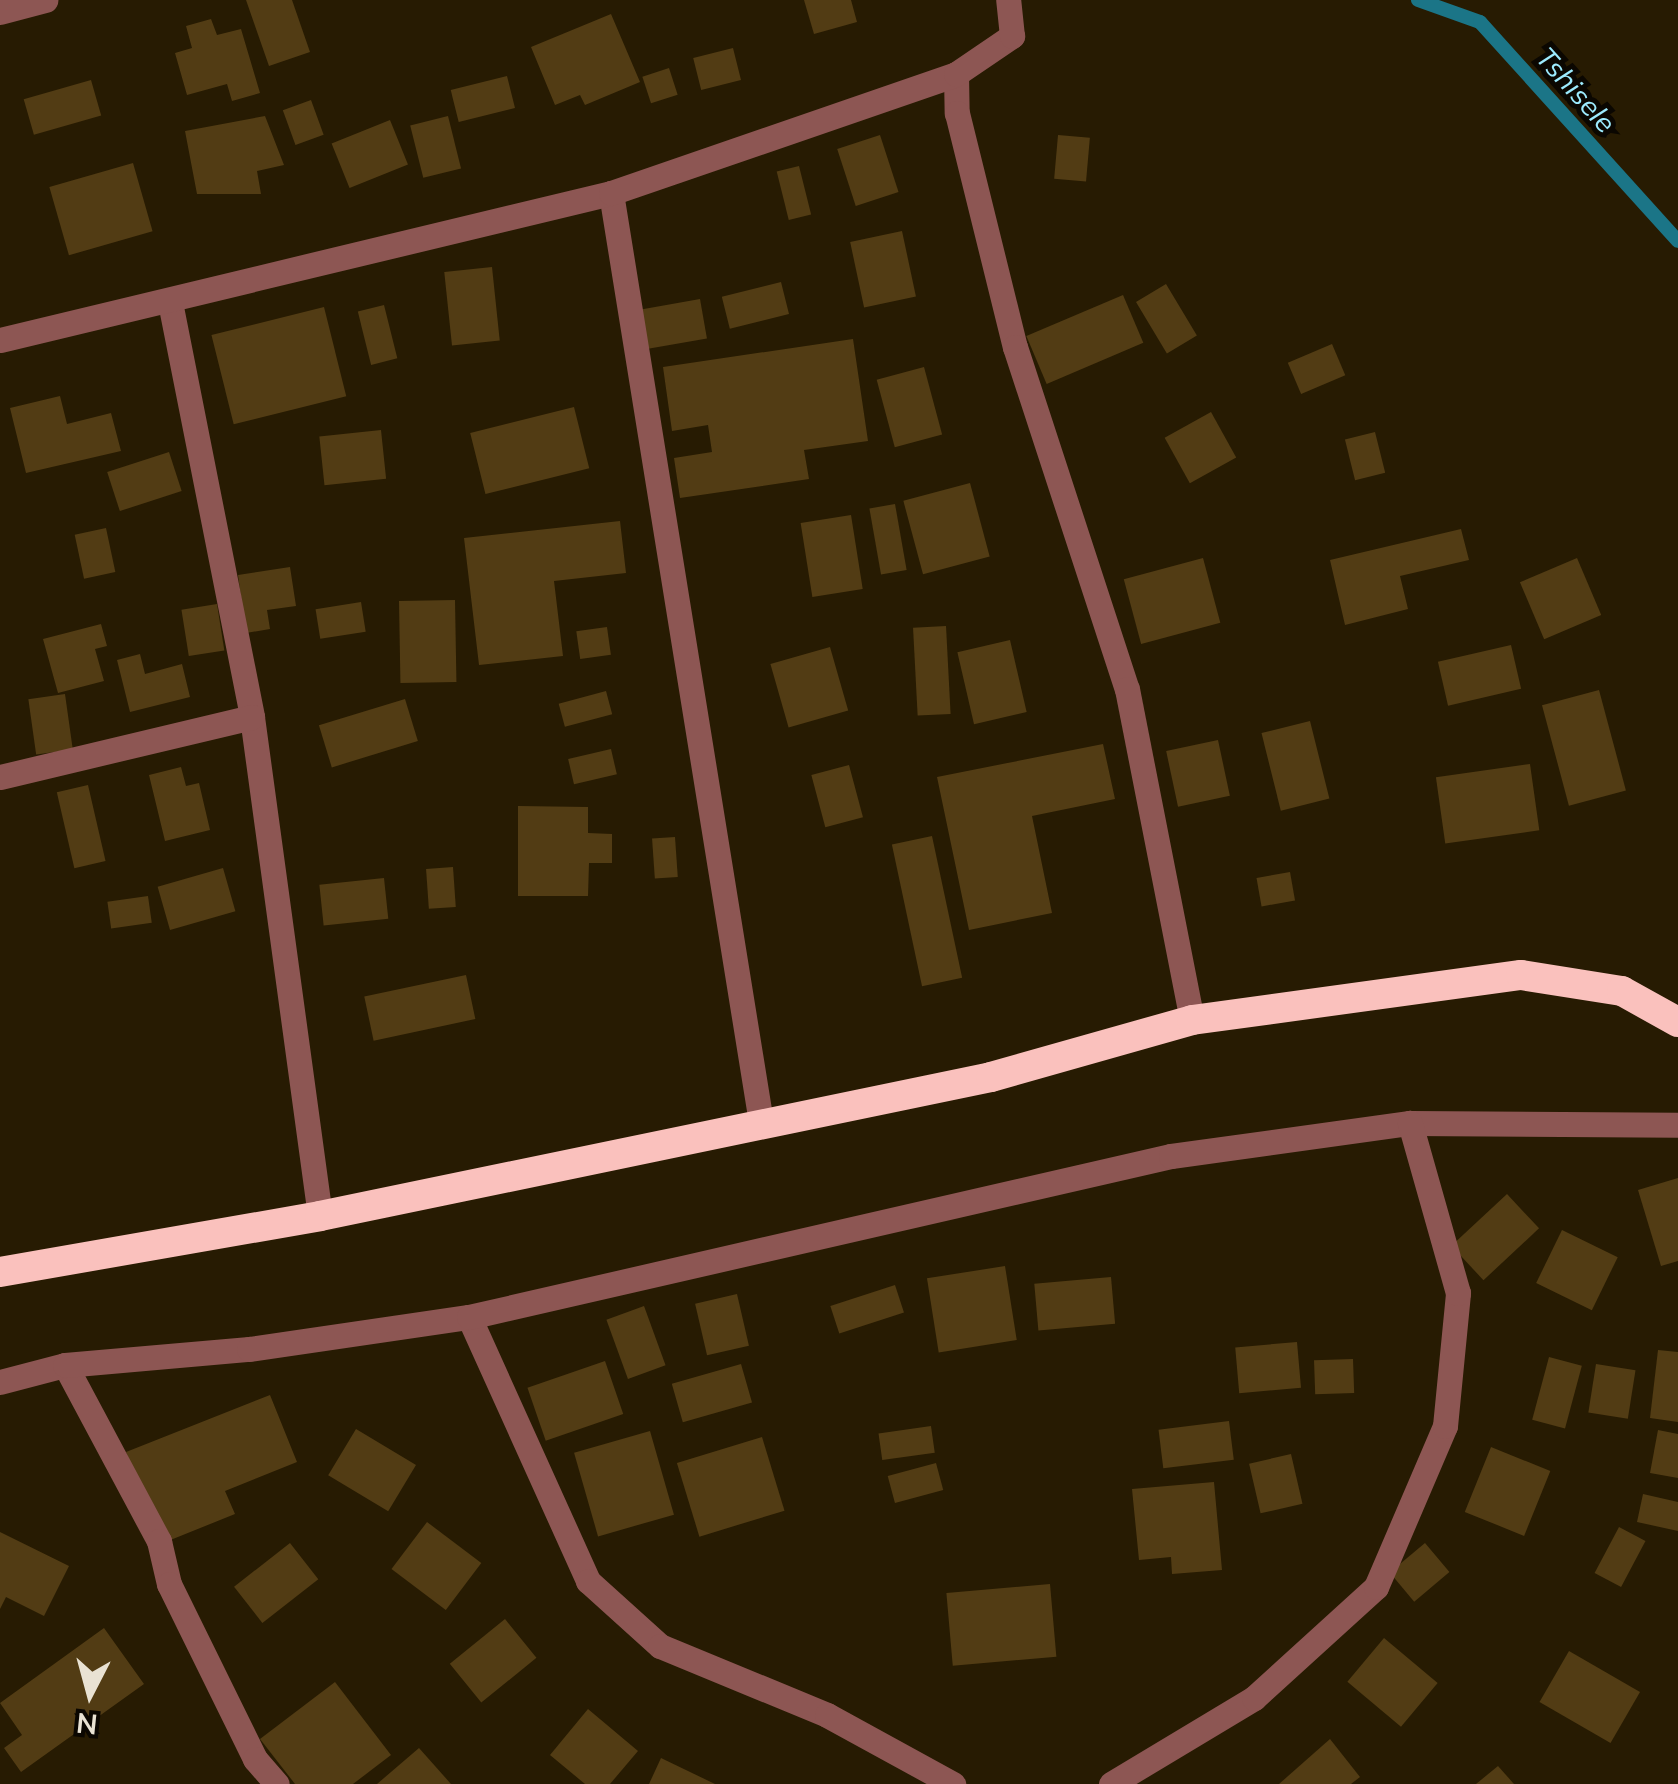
<!DOCTYPE html>
<style>
body{margin:0}
#map{position:relative;width:1678px;height:1784px;overflow:hidden;background:#271b02;font-family:Mulish,sans-serif}
div>[style]{position:absolute}
[style*='--x']{left:calc(var(--x)*1px);top:calc(var(--y)*1px);width:calc(var(--w)*1px);rotate:calc(var(--a)*1deg)}
.stream>*{height:14px;margin:-7px;padding:0 7px;transform-origin:7px;border-radius:7px;background:#1b7587}
.building>*{inset:0;background:#523c14;transform-origin:0 0}
.street>*{height:25px;margin:-12.5px;padding:0 12.5px;transform-origin:12.5px;border-radius:12.5px;background:#8d5653}
.highway>*{height:30px;margin:-15px;padding:0 15px;transform-origin:15px;border-radius:15px;background:#fac1bd}
span{translate:-50% -50%;white-space:nowrap;text-align:center;line-height:1.15;-webkit-text-stroke:10px #0b0701;paint-order:stroke}
.water-label{font-size:28px;color:#9debfe;font-style:italic}
.north{position:absolute;left:40px;top:1644px;width:100px;height:100px;-webkit-text-stroke:8px #0b0701;paint-order:stroke;rotate:186deg;font-size:28px;font-weight:700;line-height:40px;text-align:center;color:#e9e2d3}
.north::after{content:'';display:block;margin:auto;width:35px;height:45px;background:#e9e2d3;clip-path:polygon(50% 0,100% 100%,50% 72%,0 100%)}
</style>
<div id="map">
<div class="stream">
<i style="--x:1418;--y:0;--w:66;--a:19.5"></i>
<i style="--x:1480;--y:22;--w:295;--a:47.9"></i>
</div>
<div class="building">
<i style="clip-path:polygon(246px 0,292px 0,310px 52px,269px 66px)"></i>
<i style="clip-path:polygon(804px 0,851px 0,857px 22px,814px 34px)"></i>
<i style="clip-path:polygon(611px 14px,640px 82px,585px 105px,580px 95px,555px 105px,531px 47px)"></i>
<i style="clip-path:polygon(211px 19px,217px 35px,241px 29px,260px 93px,232px 101px,227px 84px,187px 95px,175px 53px,192px 48px,186px 26px)"></i>
<i style="left:733px;top:48px;width:33px;height:41px;rotate:76deg"></i>
<i style="left:669px;top:68px;width:28px;height:28px;rotate:72deg"></i>
<i style="left:507px;top:76px;width:33px;height:58px;rotate:76deg"></i>
<i style="left:91px;top:80px;width:37px;height:70px;rotate:74deg"></i>
<i style="left:311px;top:100px;width:37px;height:30px;rotate:70deg"></i>
<i style="clip-path:polygon(265px 116px,284px 165px,257px 171px,261px 194px,197px 194px,185px 131px)"></i>
<i style="left:448px;top:116px;width:54px;height:39px;rotate:76deg"></i>
<i style="left:390px;top:120px;width:48px;height:63px;rotate:68deg"></i>
<i style="left:880px;top:135px;width:60px;height:45px;rotate:72deg"></i>
<i style="left:1058px;top:135px;width:32px;height:44px;rotate:5deg"></i>
<i style="left:133px;top:163px;width:71px;height:87px;rotate:74deg"></i>
<i style="left:799px;top:166px;width:50px;height:23px;rotate:76deg"></i>
<i style="left:902px;top:231px;width:67px;height:53px;rotate:78deg"></i>
<i style="left:492px;top:267px;width:74px;height:48px;rotate:84deg"></i>
<i style="left:781px;top:282px;width:33px;height:61px;rotate:76deg"></i>
<i style="left:1166px;top:284px;width:60px;height:35px;rotate:59deg"></i>
<i style="left:1123px;top:295px;width:52px;height:105px;rotate:67deg"></i>
<i style="left:700px;top:299px;width:40px;height:67px;rotate:80deg"></i>
<i style="left:384px;top:305px;width:55px;height:27px;rotate:76deg"></i>
<i style="left:324px;top:307px;width:92px;height:116px;rotate:76deg"></i>
<i style="clip-path:polygon(853px 339px,868px 441px,804px 450px,809px 479px,680px 498px,674px 458px,712px 452px,708px 425px,672px 431px,663px 367px)"></i>
<i style="left:1332px;top:344px;width:34px;height:48px;rotate:67deg"></i>
<i style="left:924px;top:367px;width:70px;height:49px;rotate:75deg"></i>
<i style="clip-path:polygon(60px 396px,67px 424px,111px 413px,121px 451px,26px 473px,10px 408px)"></i>
<i style="left:574px;top:407px;width:63px;height:107px;rotate:76deg"></i>
<i style="left:1211px;top:412px;width:52px;height:53px;rotate:61deg"></i>
<i style="left:381px;top:430px;width:49px;height:62px;rotate:84deg"></i>
<i style="left:1375px;top:432px;width:42px;height:31px;rotate:76deg"></i>
<i style="left:169px;top:452px;width:41px;height:65px;rotate:72deg"></i>
<i style="left:970px;top:483px;width:76px;height:69px;rotate:75deg"></i>
<i style="left:895px;top:504px;width:67px;height:26px;rotate:80deg"></i>
<i style="left:851px;top:515px;width:75px;height:51px;rotate:81deg"></i>
<i style="clip-path:polygon(620px 521px,626px 573px,554px 581px,563px 656px,479px 665px,464px 538px)"></i>
<i style="left:106px;top:528px;width:45px;height:32px;rotate:78deg"></i>
<i style="clip-path:polygon(1461px 529px,1469px 560px,1400px 576px,1408px 609px,1345px 625px,1330px 560px)"></i>
<i style="left:1203px;top:558px;width:67px;height:82px;rotate:75deg"></i>
<i style="left:1577px;top:558px;width:62px;height:62px;rotate:67deg"></i>
<i style="clip-path:polygon(290px 567px,296px 606px,267px 610px,270px 629px,246px 633px,238px 575px)"></i>
<i style="left:455px;top:600px;width:82px;height:56px;rotate:89deg"></i>
<i style="left:361px;top:602px;width:30px;height:46px;rotate:81deg"></i>
<i style="left:217px;top:604px;width:47px;height:36px;rotate:81deg"></i>
<i style="clip-path:polygon(101px 624px,107px 646px,95px 649px,104px 681px,58px 693px,43px 639px)"></i>
<i style="left:946px;top:626px;width:88px;height:33px;rotate:87deg"></i>
<i style="left:607px;top:627px;width:28px;height:31px;rotate:82deg"></i>
<i style="left:1010px;top:640px;width:74px;height:54px;rotate:77deg"></i>
<i style="left:1511px;top:645px;width:45px;height:75px;rotate:77deg"></i>
<i style="left:830px;top:647px;width:66px;height:62px;rotate:74deg"></i>
<i style="clip-path:polygon(140px 654px,145px 674px,182px 664px,190px 697px,130px 712px,117px 660px)"></i>
<i style="left:1599px;top:690px;width:104px;height:59px;rotate:75deg"></i>
<i style="left:606px;top:691px;width:24px;height:49px;rotate:75deg"></i>
<i style="left:65px;top:694px;width:56px;height:37px;rotate:82deg"></i>
<i style="left:405px;top:699px;width:44px;height:90px;rotate:73deg"></i>
<i style="left:1310px;top:721px;width:80px;height:50px;rotate:76deg"></i>
<i style="left:1218px;top:740px;width:57px;height:53px;rotate:78deg"></i>
<i style="clip-path:polygon(1103px 744px,1115px 799px,1032px 816px,1052px 913px,969px 930px,937px 777px)"></i>
<i style="left:611px;top:749px;width:26px;height:44px;rotate:77deg"></i>
<i style="left:1530px;top:764px;width:67px;height:95px;rotate:82deg"></i>
<i style="left:849px;top:765px;width:54px;height:39px;rotate:75deg"></i>
<i style="clip-path:polygon(181px 767px,186px 786px,199px 783px,210px 830px,165px 841px,149px 775px)"></i>
<i style="left:88px;top:785px;width:78px;height:32px;rotate:77deg"></i>
<i style="clip-path:polygon(518px 806px,588px 807px,588px 833px,612px 834px,612px 863px,589px 863px,588px 896px,518px 896px)"></i>
<i style="left:932px;top:836px;width:145px;height:41px;rotate:78deg"></i>
<i style="left:675px;top:837px;width:40px;height:23px;rotate:86deg"></i>
<i style="left:453px;top:867px;width:40px;height:27px;rotate:86deg"></i>
<i style="left:223px;top:868px;width:45px;height:68px;rotate:74deg"></i>
<i style="left:1290px;top:872px;width:29px;height:34px;rotate:80deg"></i>
<i style="left:384px;top:878px;width:41px;height:65px;rotate:84deg"></i>
<i style="left:148px;top:896px;width:27px;height:41px;rotate:82deg"></i>
<i style="left:466px;top:975px;width:45px;height:104px;rotate:78deg"></i>
<i style="clip-path:polygon(1678px 1178px,1678px 1261px,1661px 1266px,1638px 1190px)"></i>
<i style="left:1507px;top:1194px;width:47px;height:76px;rotate:47deg"></i>
<i style="left:1562px;top:1230px;width:62px;height:59px;rotate:26deg"></i>
<i style="left:1005px;top:1266px;width:75px;height:79px;rotate:81deg"></i>
<i style="left:1111px;top:1277px;width:47px;height:77px;rotate:85deg"></i>
<i style="left:895px;top:1285px;width:29px;height:68px;rotate:72deg"></i>
<i style="left:737px;top:1294px;width:53px;height:43px;rotate:77deg"></i>
<i style="left:644px;top:1306px;width:63px;height:40px;rotate:70deg"></i>
<i style="left:1297px;top:1342px;width:46px;height:62px;rotate:85deg"></i>
<i style="clip-path:polygon(1658px 1350px,1678px 1352px,1678px 1422px,1650px 1418px)"></i>
<i style="left:1549px;top:1357px;width:34px;height:65px;rotate:15deg"></i>
<i style="left:1353px;top:1359px;width:34px;height:39px;rotate:88deg"></i>
<i style="left:605px;top:1361px;width:56px;height:82px;rotate:71deg"></i>
<i style="left:741px;top:1364px;width:40px;height:72px;rotate:74deg"></i>
<i style="left:1596px;top:1364px;width:40px;height:49px;rotate:9deg"></i>
<i style="clip-path:polygon(270px 1395px,297px 1462px,225px 1491px,235px 1514px,163px 1543px,126px 1452px)"></i>
<i style="left:1229px;top:1421px;width:39px;height:71px;rotate:83deg"></i>
<i style="left:931px;top:1426px;width:27px;height:53px;rotate:82deg"></i>
<i style="left:356px;top:1429px;width:70px;height:54px;rotate:31deg"></i>
<i style="clip-path:polygon(1658px 1430px,1678px 1434px,1678px 1478px,1650px 1473px)"></i>
<i style="left:650px;top:1431px;width:87px;height:79px;rotate:74deg"></i>
<i style="left:762px;top:1437px;width:77px;height:89px;rotate:73deg"></i>
<i style="left:1491px;top:1447px;width:64px;height:70px;rotate:22deg"></i>
<i style="left:1291px;top:1454px;width:51px;height:43px;rotate:77deg"></i>
<i style="left:936px;top:1463px;width:28px;height:50px;rotate:75deg"></i>
<i style="clip-path:polygon(1214px 1482px,1222px 1570px,1172px 1574px,1171px 1557px,1139px 1560px,1132px 1489px)"></i>
<i style="clip-path:polygon(1643px 1494px,1678px 1502px,1678px 1531px,1637px 1522px)"></i>
<i style="left:427px;top:1522px;width:68px;height:59px;rotate:37deg"></i>
<i style="left:1619px;top:1527px;width:30px;height:52px;rotate:28deg"></i>
<i style="clip-path:polygon(0 1532px,69px 1566px,44px 1616px,6px 1597px,0 1609px)"></i>
<i style="left:290px;top:1543px;width:46px;height:71px;rotate:52deg"></i>
<i style="left:1425px;top:1543px;width:38px;height:46px;rotate:50deg"></i>
<i style="left:1050px;top:1584px;width:73px;height:104px;rotate:85deg"></i>
<i style="left:505px;top:1619px;width:50px;height:71px;rotate:51deg"></i>
<i style="clip-path:polygon(104px 1628px,144px 1684px,21px 1772px,4px 1748px,22px 1735px,0 1703px)"></i>
<i style="left:1384px;top:1638px;width:70px;height:57px;rotate:40deg"></i>
<i style="left:1569px;top:1651px;width:82px;height:59px;rotate:30deg"></i>
<i style="clip-path:polygon(335px 1682px,391px 1755px,353px 1784px,295px 1784px,260px 1739px)"></i>
<i style="clip-path:polygon(588px 1709px,638px 1751px,610px 1784px,585px 1784px,550px 1755px)"></i>
<i style="clip-path:polygon(1330px 1739px,1360px 1777px,1351px 1784px,1279px 1784px)"></i>
<i style="clip-path:polygon(419px 1748px,451px 1784px,377px 1784px)"></i>
<i style="clip-path:polygon(661px 1758px,715px 1784px,649px 1784px)"></i>
<i style="clip-path:polygon(1498px 1766px,1514px 1784px,1476px 1784px)"></i>
</div>
<div class="street">
<i style="--x:0;--y:12;--w:47;--a:-14.9"></i>
<i style="--x:956;--y:74;--w:39;--a:89"></i>
<i style="--x:957;--y:113;--w:241;--a:76.1"></i>
<i style="--x:1015;--y:347;--w:360;--a:71.9"></i>
<i style="--x:1127;--y:689;--w:337;--a:78.9"></i>
<i style="--x:611;--y:193;--w:941;--a:80.83"></i>
<i style="--x:170;--y:302;--w:423;--a:78.8"></i>
<i style="--x:252;--y:717;--w:504;--a:82.24"></i>
<i style="--x:0;--y:340;--w:628;--a:-13.53"></i>
<i style="--x:611;--y:193;--w:365;--a:-19"></i>
<i style="--x:956;--y:74;--w:68;--a:-34.2"></i>
<i style="--x:1012;--y:36;--w:36;--a:-96"></i>
<i style="--x:0;--y:777;--w:259;--a:-13.4"></i>
<i style="--x:469;--y:1317;--w:290;--a:65.7"></i>
<i style="--x:588;--y:1581;--w:97;--a:42.1"></i>
<i style="--x:660;--y:1646;--w:181;--a:22.4"></i>
<i style="--x:827;--y:1715;--w:144;--a:28.7"></i>
<i style="--x:65;--y:1365;--w:200;--a:61.9"></i>
<i style="--x:159;--y:1541;--w:44;--a:76.9"></i>
<i style="--x:169;--y:1584;--w:195;--a:63.8"></i>
<i style="--x:255;--y:1759;--w:33;--a:49"></i>
<i style="--x:0;--y:1382;--w:67;--a:-14.7"></i>
<i style="--x:65;--y:1365;--w:185;--a:-5"></i>
<i style="--x:249;--y:1349;--w:222;--a:-8.3"></i>
<i style="--x:469;--y:1317;--w:720;--a:-12.92"></i>
<i style="--x:1171;--y:1156;--w:241;--a:-7.9"></i>
<i style="--x:1410;--y:1123;--w:268;--a:0.4"></i>
<i style="--x:1111;--y:1784;--w:167;--a:-31"></i>
<i style="--x:1254;--y:1698;--w:165;--a:-42.3"></i>
<i style="--x:1376;--y:1587;--w:175;--a:-66.8"></i>
<i style="--x:1445;--y:1426;--w:134;--a:-84.4"></i>
<i style="--x:1458;--y:1293;--w:177;--a:-105.8"></i>
</div>
<div class="highway">
<i style="--x:0;--y:1272;--w:325;--a:-9.9"></i>
<i style="--x:320;--y:1216;--w:685;--a:-11.7"></i>
<i style="--x:991;--y:1077;--w:209;--a:-15.8"></i>
<i style="--x:1192;--y:1020;--w:332;--a:-7.8"></i>
<i style="--x:1521;--y:975;--w:102;--a:9"></i>
<i style="--x:1622;--y:991;--w:64;--a:29"></i>
</div>
<div class="water-label">
<span style="left:1576px;top:90px;rotate:48deg">Tshisele</span>
</div>
<div class="north">N</div>
</div>
